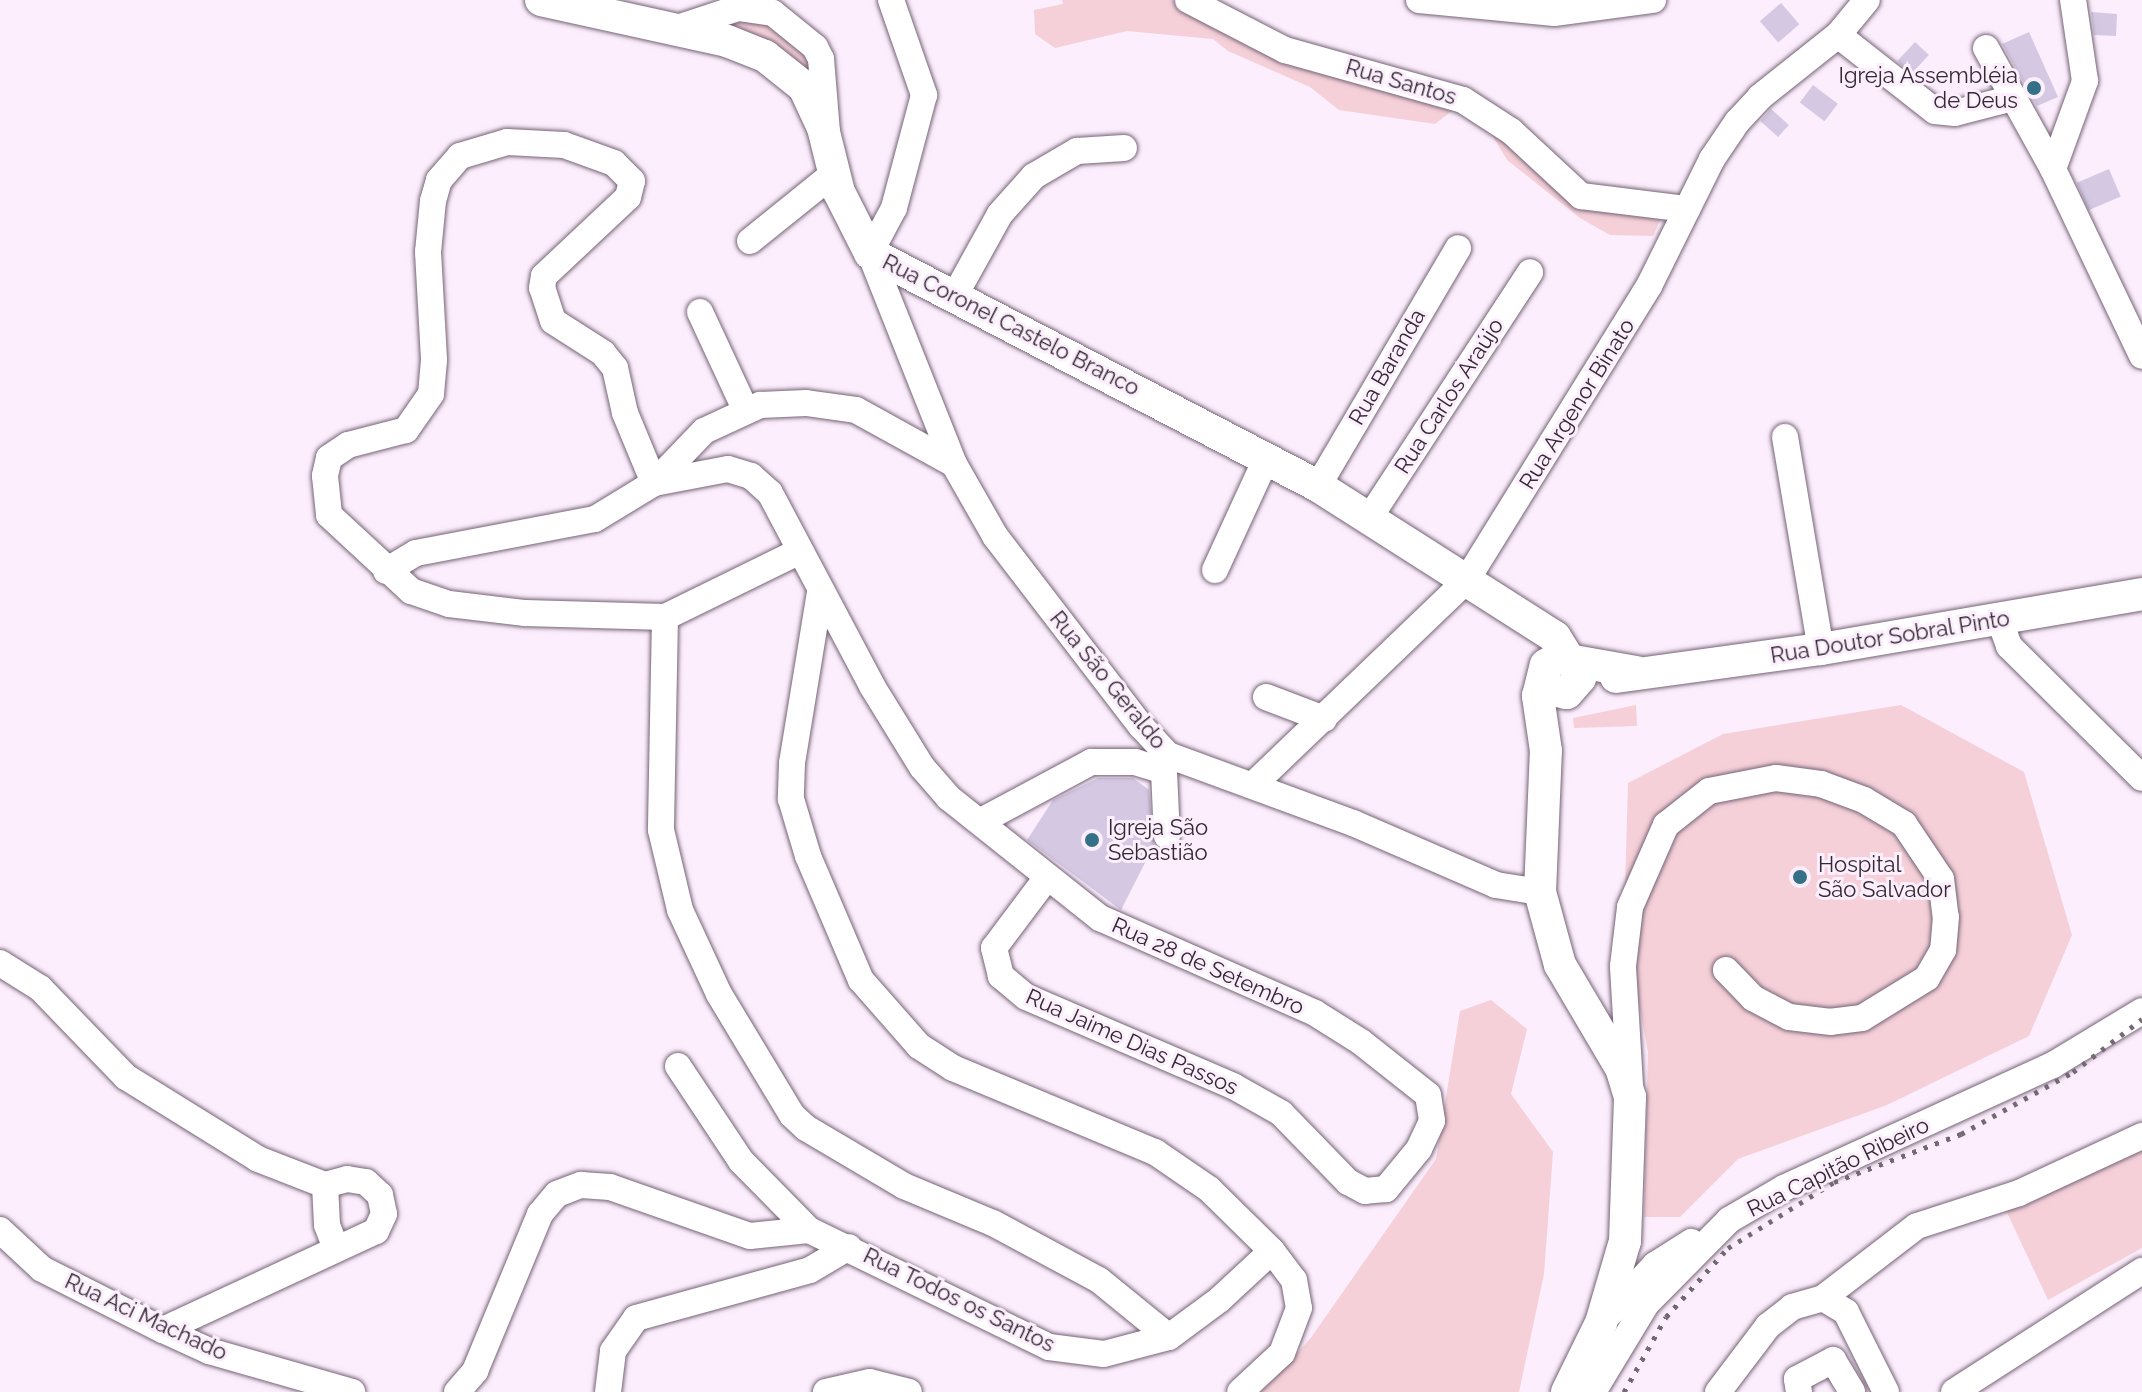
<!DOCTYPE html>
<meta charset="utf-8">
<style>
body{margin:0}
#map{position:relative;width:2142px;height:1392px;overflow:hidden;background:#fceefc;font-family:Raleway,sans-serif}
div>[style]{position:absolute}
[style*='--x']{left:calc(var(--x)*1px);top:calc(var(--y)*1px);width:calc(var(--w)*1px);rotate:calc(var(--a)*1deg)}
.green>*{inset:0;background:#f5d0d8}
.building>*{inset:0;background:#d4c8e3;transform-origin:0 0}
.roads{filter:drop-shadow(0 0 2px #756377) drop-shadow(0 0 2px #756377)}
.minor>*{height:26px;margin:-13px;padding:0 13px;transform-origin:13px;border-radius:13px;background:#fff}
.major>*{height:32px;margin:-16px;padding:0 16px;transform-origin:16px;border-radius:16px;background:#fff}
.rail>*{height:5px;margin-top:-2.5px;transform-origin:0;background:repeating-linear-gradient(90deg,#736973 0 4px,transparent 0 12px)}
.dots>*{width:22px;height:22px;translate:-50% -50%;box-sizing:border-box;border:4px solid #fceefc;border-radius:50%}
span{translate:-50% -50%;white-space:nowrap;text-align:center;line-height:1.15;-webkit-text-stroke:6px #fceefc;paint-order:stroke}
.poi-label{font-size:22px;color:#322a33}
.right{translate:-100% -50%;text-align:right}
.left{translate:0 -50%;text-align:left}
.street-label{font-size:22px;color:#322a33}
</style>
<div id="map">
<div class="green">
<i style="clip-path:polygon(1062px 0,1171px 0,1453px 110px,1435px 124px,1339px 110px,1310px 87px,1228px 51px,1213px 39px,1127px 31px,1055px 48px,1035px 34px,1034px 10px,1063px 4px)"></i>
<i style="clip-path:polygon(734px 13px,773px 18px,812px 60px,810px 89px,705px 29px)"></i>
<i style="clip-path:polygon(1498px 128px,1577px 196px,1664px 212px,1653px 236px,1610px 235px,1580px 218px,1507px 160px,1492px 135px)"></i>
<i style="clip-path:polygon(1636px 705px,1637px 726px,1574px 728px,1573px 718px)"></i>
<i style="clip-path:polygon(1901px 705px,2024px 772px,2072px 935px,2029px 1036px,1887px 1105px,1738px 1159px,1680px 1217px,1644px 1217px,1648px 1052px,1624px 924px,1628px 783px,1723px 734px)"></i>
<i style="clip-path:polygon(1491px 1000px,1527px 1029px,1511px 1094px,1553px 1152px,1544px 1274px,1519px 1392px,1261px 1392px,1310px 1339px,1436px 1159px,1460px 1011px)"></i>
<i style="clip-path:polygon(2142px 1143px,2142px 1248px,2048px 1300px,2003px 1204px)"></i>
</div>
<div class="building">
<i style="left:1781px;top:3px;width:28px;height:28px;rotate:49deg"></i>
<i style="clip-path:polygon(2091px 12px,2117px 14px,2116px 36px,2094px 35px)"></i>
<i style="clip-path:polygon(2029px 32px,2058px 97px,2037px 106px,2002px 44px)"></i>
<i style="left:1915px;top:42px;width:19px;height:26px;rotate:43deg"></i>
<i style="left:1813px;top:85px;width:31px;height:22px;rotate:37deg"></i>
<i style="left:1771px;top:109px;width:24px;height:16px;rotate:42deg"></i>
<i style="left:2109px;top:169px;width:30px;height:35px;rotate:67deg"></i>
<i style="clip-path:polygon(1098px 778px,1133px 778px,1149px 790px,1154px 845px,1121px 910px,1027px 840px,1053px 800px)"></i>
</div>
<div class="roads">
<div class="minor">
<i style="--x:891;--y:0;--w:101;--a:70.8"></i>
<i style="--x:924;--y:95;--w:117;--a:104.9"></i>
<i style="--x:894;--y:208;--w:51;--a:118.1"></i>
<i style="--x:870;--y:253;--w:227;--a:68.3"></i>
<i style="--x:954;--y:464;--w:83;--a:60.3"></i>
<i style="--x:995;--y:536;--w:240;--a:52.5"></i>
<i style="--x:1141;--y:726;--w:40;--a:47"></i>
<i style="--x:1168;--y:755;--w:197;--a:20.2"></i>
<i style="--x:1353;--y:823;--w:156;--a:23.4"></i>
<i style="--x:1496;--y:885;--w:45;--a:9"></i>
<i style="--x:1188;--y:0;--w:109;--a:27.3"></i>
<i style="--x:1285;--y:50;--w:185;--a:15.7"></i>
<i style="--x:1463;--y:100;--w:57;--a:32.9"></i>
<i style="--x:1511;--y:131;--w:96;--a:42.9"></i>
<i style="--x:1581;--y:196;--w:107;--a:7"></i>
<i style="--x:1419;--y:0;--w:136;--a:5.5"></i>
<i style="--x:1554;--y:13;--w:100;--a:-7.5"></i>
<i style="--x:674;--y:29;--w:67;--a:-18.2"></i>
<i style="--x:738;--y:8;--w:35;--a:8"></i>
<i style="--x:773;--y:13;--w:54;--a:39"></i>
<i style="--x:815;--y:47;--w:13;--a:63"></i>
<i style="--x:821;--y:59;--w:73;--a:85.3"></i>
<i style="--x:1838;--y:35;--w:123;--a:38.1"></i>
<i style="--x:1935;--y:111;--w:20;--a:6"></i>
<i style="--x:1955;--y:113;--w:60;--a:-14.5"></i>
<i style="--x:1986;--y:48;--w:138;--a:61"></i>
<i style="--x:2053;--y:169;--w:207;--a:64.5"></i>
<i style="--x:2053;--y:169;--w:94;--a:-70"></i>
<i style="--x:2085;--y:81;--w:82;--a:-98.4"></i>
<i style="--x:750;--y:241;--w:107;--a:-38.9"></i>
<i style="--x:954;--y:297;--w:95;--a:-61"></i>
<i style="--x:1000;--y:214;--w:51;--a:-48.2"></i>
<i style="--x:1034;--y:176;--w:50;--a:-30.2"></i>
<i style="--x:1077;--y:151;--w:47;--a:-3.7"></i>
<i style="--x:700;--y:312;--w:107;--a:65.1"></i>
<i style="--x:1785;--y:437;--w:215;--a:80.4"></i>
<i style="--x:654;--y:483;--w:75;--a:-10.7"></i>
<i style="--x:728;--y:469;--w:24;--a:17"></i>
<i style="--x:751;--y:476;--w:25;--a:42"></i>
<i style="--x:770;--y:493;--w:218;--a:62.1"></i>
<i style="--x:872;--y:686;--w:95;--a:58.3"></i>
<i style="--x:922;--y:767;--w:41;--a:48.9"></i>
<i style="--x:949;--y:798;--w:193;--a:38.5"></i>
<i style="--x:1100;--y:918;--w:235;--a:23.8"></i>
<i style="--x:1315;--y:1013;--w:54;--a:32.2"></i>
<i style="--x:1361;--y:1042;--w:85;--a:38.3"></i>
<i style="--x:1428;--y:1095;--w:26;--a:81"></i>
<i style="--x:1432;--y:1121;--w:31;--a:115"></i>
<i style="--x:1419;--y:1149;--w:52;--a:129.5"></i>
<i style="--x:1386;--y:1189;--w:21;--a:175"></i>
<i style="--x:1365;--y:1191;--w:19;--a:-152"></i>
<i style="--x:1348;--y:1182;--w:96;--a:-134.2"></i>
<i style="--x:1281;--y:1113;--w:55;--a:-150.6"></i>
<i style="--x:1233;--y:1086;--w:225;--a:-156.7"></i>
<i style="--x:1026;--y:997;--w:33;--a:-140"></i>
<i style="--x:1001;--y:976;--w:29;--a:-104"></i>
<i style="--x:994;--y:948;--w:85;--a:-53.1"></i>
<i style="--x:654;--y:483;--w:76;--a:-112.5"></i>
<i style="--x:625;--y:413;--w:46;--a:-102.5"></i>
<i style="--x:615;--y:368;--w:19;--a:-129"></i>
<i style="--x:603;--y:353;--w:59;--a:-147.4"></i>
<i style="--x:553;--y:321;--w:35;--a:-108"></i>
<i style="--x:542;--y:288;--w:12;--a:-81"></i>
<i style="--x:544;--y:276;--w:115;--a:-43.2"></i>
<i style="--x:628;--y:197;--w:16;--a:-76"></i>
<i style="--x:632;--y:181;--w:25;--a:-135"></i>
<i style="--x:614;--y:163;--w:53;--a:-160.2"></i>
<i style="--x:564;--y:145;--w:57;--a:-177"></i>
<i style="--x:507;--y:142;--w:49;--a:163.4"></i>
<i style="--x:460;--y:156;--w:32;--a:131"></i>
<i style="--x:439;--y:180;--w:22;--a:106"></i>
<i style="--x:433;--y:201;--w:51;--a:95.6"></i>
<i style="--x:428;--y:252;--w:108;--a:86.8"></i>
<i style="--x:434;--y:360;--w:34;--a:95"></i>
<i style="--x:431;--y:394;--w:44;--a:124.8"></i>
<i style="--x:406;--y:430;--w:60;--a:165.5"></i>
<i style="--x:348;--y:445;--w:23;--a:146"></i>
<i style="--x:329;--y:458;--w:18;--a:103"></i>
<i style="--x:325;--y:476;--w:39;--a:84"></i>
<i style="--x:329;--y:515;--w:112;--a:42.8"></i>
<i style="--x:411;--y:591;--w:40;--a:18.9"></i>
<i style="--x:449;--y:604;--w:77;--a:6.8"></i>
<i style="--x:525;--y:613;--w:140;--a:1.6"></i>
<i style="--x:1318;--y:486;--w:276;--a:-59.5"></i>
<i style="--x:1368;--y:520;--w:296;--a:-56.8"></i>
<i style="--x:800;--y:551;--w:150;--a:153.9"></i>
<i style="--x:665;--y:617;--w:213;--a:91.1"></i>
<i style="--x:661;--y:830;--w:82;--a:76.6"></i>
<i style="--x:680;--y:910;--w:93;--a:65.1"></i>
<i style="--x:719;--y:994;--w:141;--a:58.9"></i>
<i style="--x:792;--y:1115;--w:19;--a:43"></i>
<i style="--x:806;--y:1128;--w:114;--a:30.6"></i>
<i style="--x:904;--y:1186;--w:96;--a:22.6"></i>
<i style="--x:993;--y:1223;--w:120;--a:28.3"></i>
<i style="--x:1099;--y:1280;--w:90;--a:39.2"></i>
<i style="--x:1215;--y:570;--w:124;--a:-65.3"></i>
<i style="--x:386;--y:571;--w:35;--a:-31"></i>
<i style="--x:416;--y:553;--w:182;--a:-10.8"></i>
<i style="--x:595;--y:519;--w:69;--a:-31.4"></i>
<i style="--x:654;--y:483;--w:72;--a:-46.1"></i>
<i style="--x:704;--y:431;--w:62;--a:-24.9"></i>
<i style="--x:760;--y:405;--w:46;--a:-2.5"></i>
<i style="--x:806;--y:403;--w:50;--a:8"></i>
<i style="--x:856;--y:410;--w:112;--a:28.9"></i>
<i style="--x:820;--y:592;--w:173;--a:99.3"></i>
<i style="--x:792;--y:763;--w:36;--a:92"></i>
<i style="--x:791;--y:799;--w:59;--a:73.4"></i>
<i style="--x:808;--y:856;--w:135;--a:66.9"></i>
<i style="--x:861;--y:980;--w:88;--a:48.7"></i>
<i style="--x:919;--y:1046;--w:40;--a:32.9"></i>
<i style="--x:953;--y:1068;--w:219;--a:22.6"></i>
<i style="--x:1155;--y:1152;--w:65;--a:34.4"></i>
<i style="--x:1209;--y:1189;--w:88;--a:44.5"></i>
<i style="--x:1272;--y:1251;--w:36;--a:53"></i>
<i style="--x:1294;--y:1280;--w:28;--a:80"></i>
<i style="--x:1299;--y:1308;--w:48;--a:110.7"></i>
<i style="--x:1282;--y:1353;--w:57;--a:137.1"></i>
<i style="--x:2000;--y:621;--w:27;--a:70"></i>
<i style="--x:2009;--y:646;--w:187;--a:44.8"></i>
<i style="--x:1266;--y:697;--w:62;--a:20.8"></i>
<i style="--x:1164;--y:771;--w:65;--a:87.4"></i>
<i style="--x:1253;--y:785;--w:295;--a:-43.8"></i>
<i style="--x:1466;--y:581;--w:347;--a:-58.2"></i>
<i style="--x:1649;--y:286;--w:142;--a:-63.6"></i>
<i style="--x:1712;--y:159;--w:45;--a:-56"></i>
<i style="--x:1737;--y:122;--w:34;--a:-47"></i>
<i style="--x:1760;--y:97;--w:100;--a:-38.5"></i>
<i style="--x:1838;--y:35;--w:45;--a:-50.4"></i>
<i style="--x:983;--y:820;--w:123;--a:-28.2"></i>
<i style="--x:1091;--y:762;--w:44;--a:0"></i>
<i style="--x:1135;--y:762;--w:30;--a:17"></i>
<i style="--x:1164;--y:771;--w:16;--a:-76"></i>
<i style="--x:0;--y:963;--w:47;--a:32"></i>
<i style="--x:40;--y:988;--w:124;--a:46"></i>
<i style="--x:126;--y:1077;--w:155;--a:31.8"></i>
<i style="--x:258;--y:1159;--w:72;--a:21.2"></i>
<i style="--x:325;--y:1185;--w:23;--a:-15"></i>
<i style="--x:347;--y:1179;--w:19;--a:9"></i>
<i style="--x:366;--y:1182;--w:19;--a:43"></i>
<i style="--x:380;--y:1195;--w:19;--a:78"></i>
<i style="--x:384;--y:1214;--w:19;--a:115"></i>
<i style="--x:376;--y:1231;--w:235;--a:155.1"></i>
<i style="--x:678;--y:1066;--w:114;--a:56.4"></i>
<i style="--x:741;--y:1161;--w:97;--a:45.4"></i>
<i style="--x:809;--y:1230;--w:267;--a:26"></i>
<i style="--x:1049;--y:1347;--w:55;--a:7.3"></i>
<i style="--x:1104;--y:1354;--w:67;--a:-14.7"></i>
<i style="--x:1169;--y:1337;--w:62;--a:-36.5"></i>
<i style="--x:1219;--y:1300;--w:72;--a:-42.8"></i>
<i style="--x:1630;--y:1085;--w:119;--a:-93.4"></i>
<i style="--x:1623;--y:966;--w:59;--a:-83.2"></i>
<i style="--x:1630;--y:907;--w:90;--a:-66.3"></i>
<i style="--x:1666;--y:825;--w:55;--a:-38.3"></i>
<i style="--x:1709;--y:791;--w:68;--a:-11"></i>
<i style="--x:1776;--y:778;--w:45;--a:7.6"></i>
<i style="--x:1821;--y:784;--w:46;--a:20.4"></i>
<i style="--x:1864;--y:800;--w:47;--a:31"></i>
<i style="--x:1904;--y:824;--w:66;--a:56.1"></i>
<i style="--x:1941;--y:879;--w:38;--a:83"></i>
<i style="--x:1946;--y:917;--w:33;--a:95"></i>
<i style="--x:1943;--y:950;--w:32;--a:120"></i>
<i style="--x:1927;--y:978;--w:76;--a:148.4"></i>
<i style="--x:1862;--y:1018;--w:31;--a:173"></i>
<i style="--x:1831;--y:1022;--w:42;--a:-173.2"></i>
<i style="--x:1789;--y:1017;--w:41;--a:-152.2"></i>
<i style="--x:1753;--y:998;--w:39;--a:-134"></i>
<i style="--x:325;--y:1185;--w:40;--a:87.1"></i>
<i style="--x:327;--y:1225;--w:25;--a:69"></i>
<i style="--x:0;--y:1230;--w:57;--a:42.9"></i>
<i style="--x:42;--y:1269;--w:136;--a:26.8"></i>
<i style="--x:163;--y:1330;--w:51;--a:24.5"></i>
<i style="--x:209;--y:1351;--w:149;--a:16"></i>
<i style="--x:1823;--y:1298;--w:118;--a:-37.5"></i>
<i style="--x:1917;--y:1226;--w:107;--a:-17.9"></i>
<i style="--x:2019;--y:1193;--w:136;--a:-24.9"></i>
<i style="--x:1602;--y:1322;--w:78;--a:-47.1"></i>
<i style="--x:1655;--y:1265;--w:43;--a:-32.6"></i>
<i style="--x:457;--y:1392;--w:28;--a:-49"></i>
<i style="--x:475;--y:1371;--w:170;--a:-67.5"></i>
<i style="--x:540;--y:1214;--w:26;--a:-50"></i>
<i style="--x:557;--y:1194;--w:26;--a:-21"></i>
<i style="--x:581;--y:1185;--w:29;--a:4"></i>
<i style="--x:610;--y:1187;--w:148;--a:19.3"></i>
<i style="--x:750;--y:1236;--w:59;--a:-5.8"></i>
<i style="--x:608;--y:1392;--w:41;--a:-83"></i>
<i style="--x:613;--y:1351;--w:40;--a:-55.1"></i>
<i style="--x:636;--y:1318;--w:180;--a:-15.4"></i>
<i style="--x:810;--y:1270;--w:45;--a:-30.5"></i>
<i style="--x:826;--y:1392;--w:45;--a:-12.8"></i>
<i style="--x:870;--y:1382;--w:40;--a:14.4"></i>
<i style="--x:1593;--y:1392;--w:104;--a:-58.8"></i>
<i style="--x:1647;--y:1303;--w:117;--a:-45.3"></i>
<i style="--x:1729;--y:1220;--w:64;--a:-30.2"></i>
<i style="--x:1784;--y:1188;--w:296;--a:-24.6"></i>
<i style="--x:2053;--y:1065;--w:104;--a:-31.2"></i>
<i style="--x:1718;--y:1392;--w:83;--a:-52.9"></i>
<i style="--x:1768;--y:1326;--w:31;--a:-38"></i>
<i style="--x:1792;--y:1307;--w:32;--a:-16"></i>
<i style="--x:1823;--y:1298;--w:27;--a:31"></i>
<i style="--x:1846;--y:1312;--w:89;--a:63.4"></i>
<i style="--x:1799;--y:1392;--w:13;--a:-99"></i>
<i style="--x:1797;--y:1379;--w:41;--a:-27.8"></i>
<i style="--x:1833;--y:1360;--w:37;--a:59"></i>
<i style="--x:1954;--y:1392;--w:224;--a:-32.8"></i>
</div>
<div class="major">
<i style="--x:541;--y:0;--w:190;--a:12.4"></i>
<i style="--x:727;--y:41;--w:41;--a:21.5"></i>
<i style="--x:765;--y:56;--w:50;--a:38.5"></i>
<i style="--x:804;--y:87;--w:45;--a:65.1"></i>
<i style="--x:823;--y:128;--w:66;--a:76"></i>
<i style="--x:839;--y:192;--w:68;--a:63.1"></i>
<i style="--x:870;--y:253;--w:505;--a:27.48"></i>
<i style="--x:1318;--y:486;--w:281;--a:32.5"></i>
<i style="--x:1555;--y:637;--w:26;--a:58"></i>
<i style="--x:1616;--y:677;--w:207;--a:-7.8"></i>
<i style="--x:1821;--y:649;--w:326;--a:-9.7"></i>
<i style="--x:1544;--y:682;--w:9;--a:54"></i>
<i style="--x:1549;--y:689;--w:18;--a:13"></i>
<i style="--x:1567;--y:693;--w:20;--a:-49"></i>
<i style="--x:1580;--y:678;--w:14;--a:-107"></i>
<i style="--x:1567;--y:1392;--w:77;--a:-63.8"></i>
<i style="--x:1601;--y:1323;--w:85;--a:-73.7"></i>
<i style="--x:1625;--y:1241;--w:144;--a:-88"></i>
<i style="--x:1630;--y:1097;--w:30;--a:-107"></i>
<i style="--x:1621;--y:1068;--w:120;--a:-120.6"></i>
<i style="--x:1560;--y:965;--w:76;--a:-105.3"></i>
<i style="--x:1540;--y:892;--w:141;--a:-87.6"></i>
<i style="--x:1546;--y:751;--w:56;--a:-98.3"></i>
<i style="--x:1538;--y:696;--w:32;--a:-76"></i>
<i style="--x:1546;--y:665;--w:13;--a:-32"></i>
<i style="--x:1557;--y:658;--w:80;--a:10"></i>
</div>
</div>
<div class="rail">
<i style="--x:1624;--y:1392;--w:86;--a:-60.8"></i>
<i style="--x:1666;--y:1317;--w:93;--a:-48.1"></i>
<i style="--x:1728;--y:1248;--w:125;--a:-31.9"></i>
<i style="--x:1834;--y:1182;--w:136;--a:-20.7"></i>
<i style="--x:1961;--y:1134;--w:128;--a:-29"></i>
<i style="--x:2073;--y:1072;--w:87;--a:-37.5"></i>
</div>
<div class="dots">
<i style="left:2034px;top:88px;background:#347188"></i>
<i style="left:1092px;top:840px;background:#347188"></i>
<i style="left:1800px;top:877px;background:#347188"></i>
</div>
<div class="poi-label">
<span class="right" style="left:2018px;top:88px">Igreja Assembléia<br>de Deus</span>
<span class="left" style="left:1108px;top:840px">Igreja São<br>Sebastião</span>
<span class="left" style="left:1818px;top:877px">Hospital<br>São Salvador</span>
</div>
<div class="street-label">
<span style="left:1401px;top:82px;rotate:16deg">Rua Santos</span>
<span style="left:1011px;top:325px;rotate:27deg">Rua Coronel Castelo Branco</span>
<span style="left:1387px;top:367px;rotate:-60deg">Rua Baranda</span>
<span style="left:1449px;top:396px;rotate:-57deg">Rua Carlos Araújo</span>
<span style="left:1577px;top:404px;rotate:-58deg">Rua Argenor Binato</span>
<span style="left:1890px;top:637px;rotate:-9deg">Rua Doutor Sobral Pinto</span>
<span style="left:1108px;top:680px;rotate:51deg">Rua São Geraldo</span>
<span style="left:1208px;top:966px;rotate:24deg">Rua 28 de Setembro</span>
<span style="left:1132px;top:1042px;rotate:24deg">Rua Jaime Dias Passos</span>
<span style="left:1838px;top:1167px;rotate:-26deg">Rua Capitão Ribeiro</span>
<span style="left:959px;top:1300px;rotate:26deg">Rua Todos os Santos</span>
<span style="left:146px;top:1317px;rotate:25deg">Rua Aci Machado</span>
</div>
</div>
